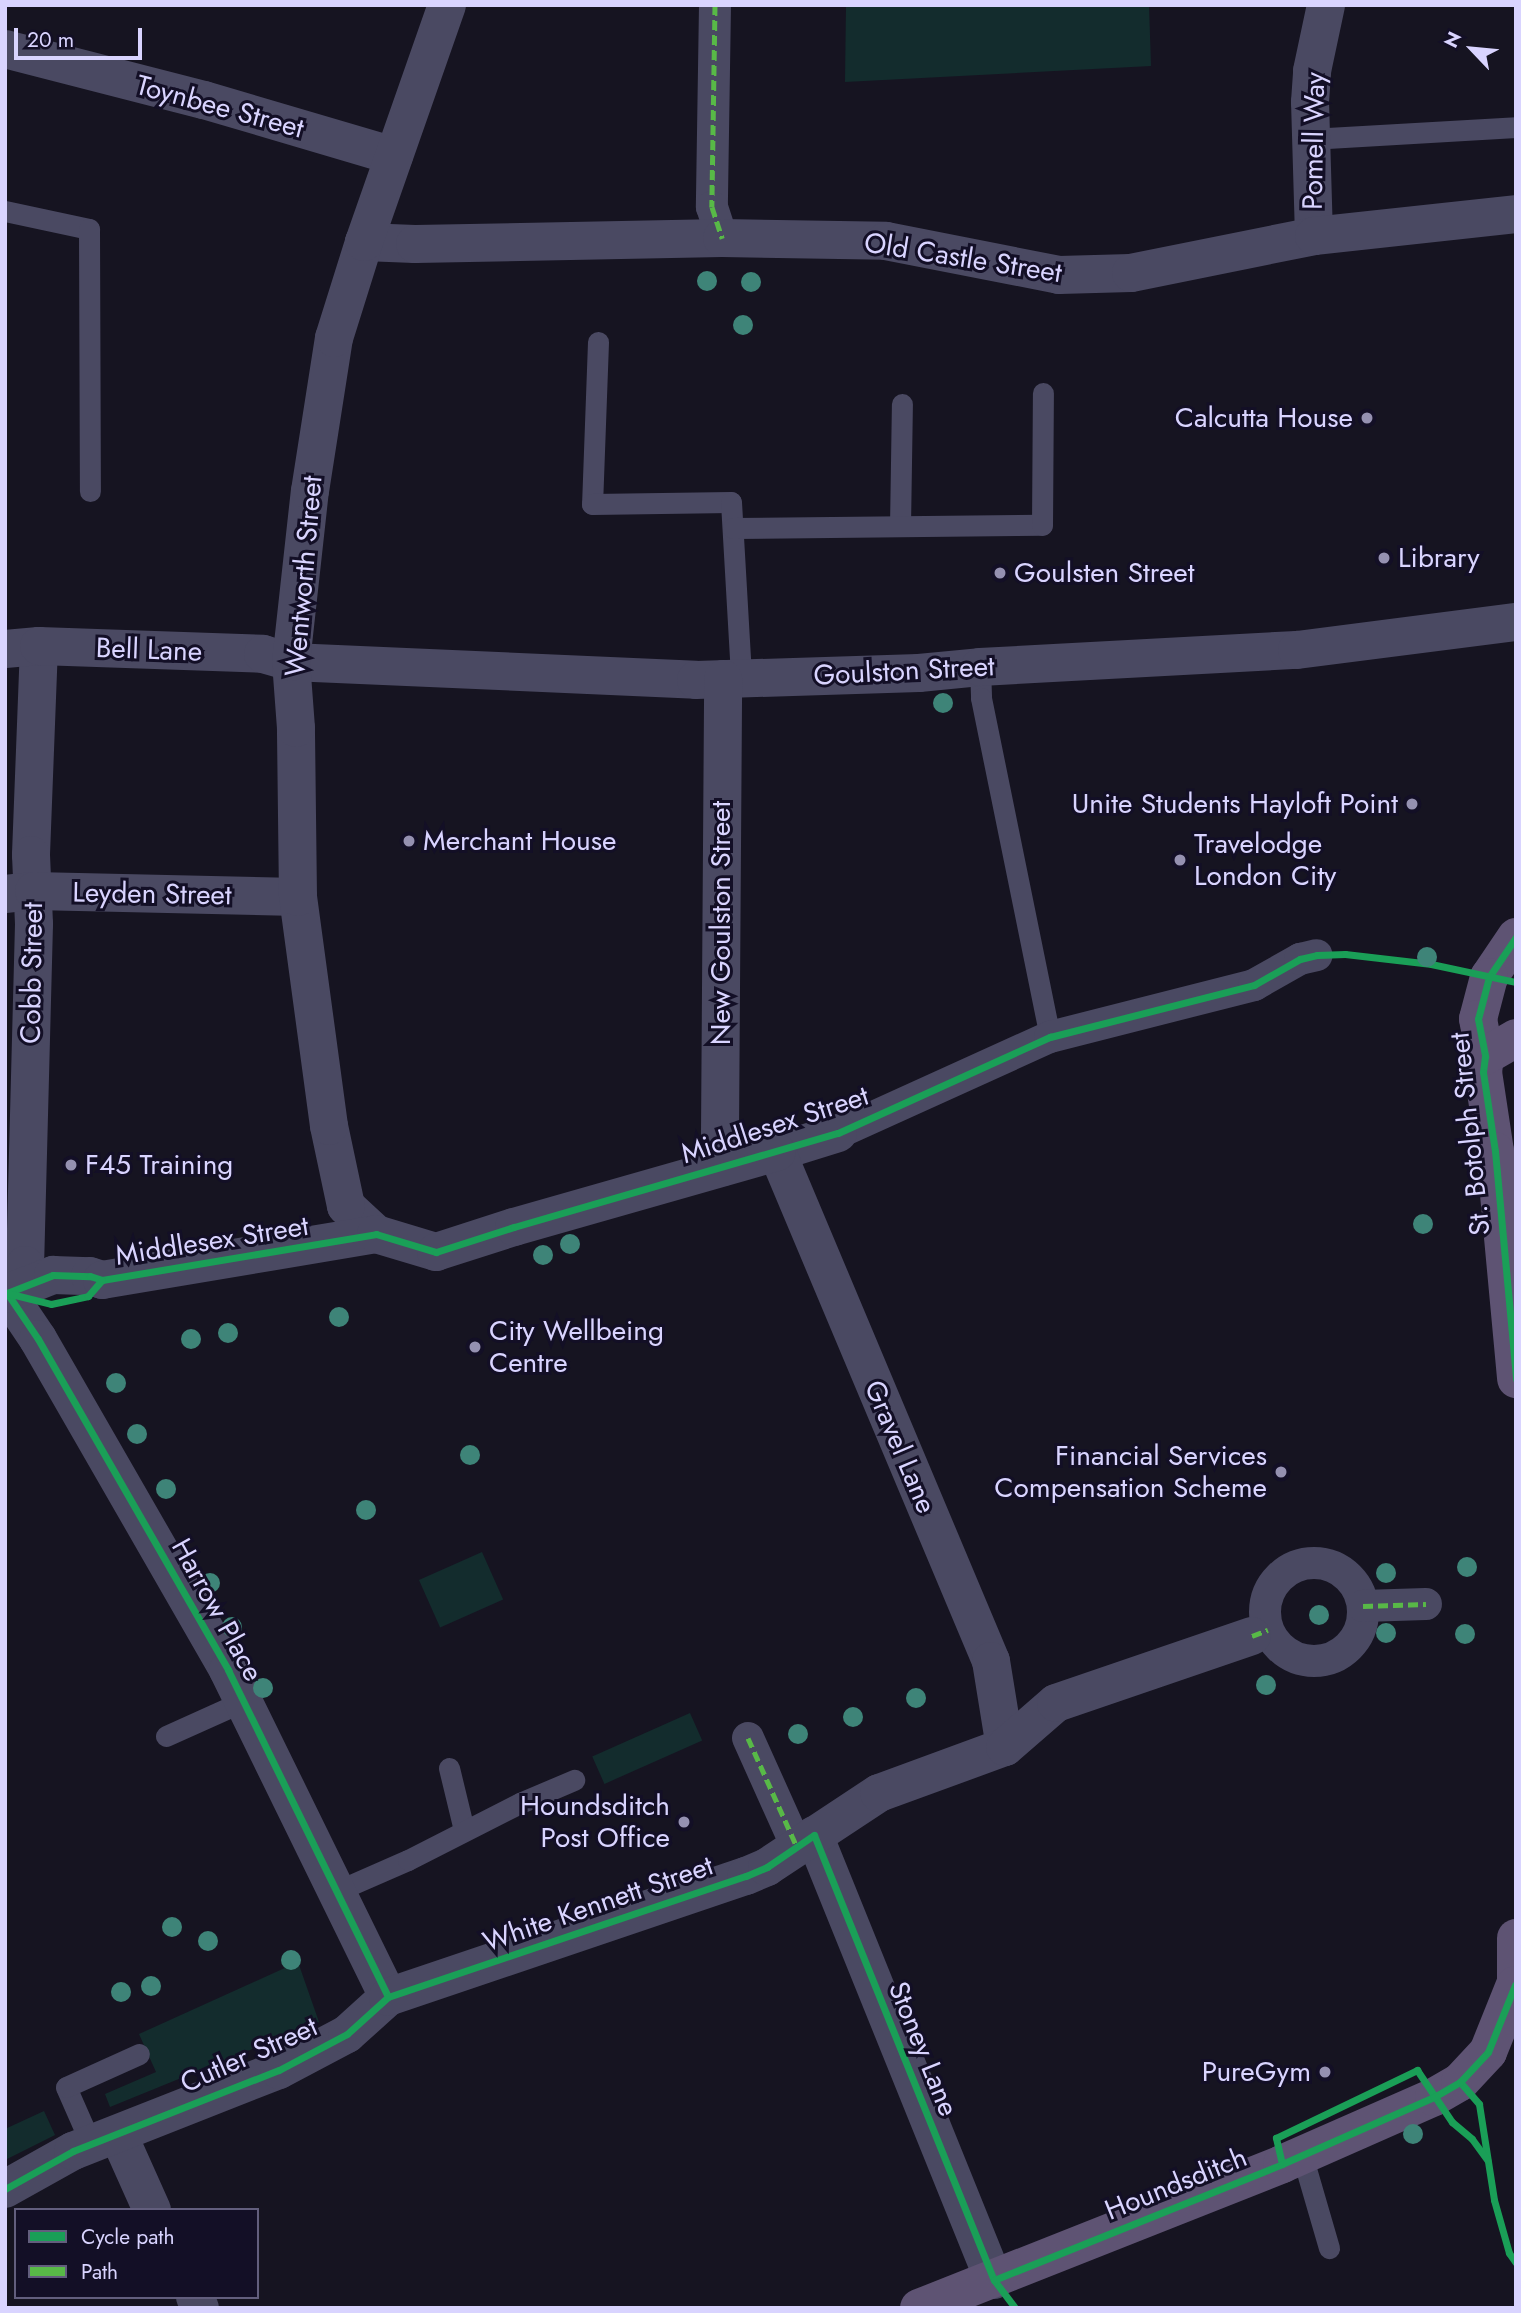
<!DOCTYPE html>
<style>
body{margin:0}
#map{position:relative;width:1521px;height:2313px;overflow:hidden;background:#161421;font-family:Jost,sans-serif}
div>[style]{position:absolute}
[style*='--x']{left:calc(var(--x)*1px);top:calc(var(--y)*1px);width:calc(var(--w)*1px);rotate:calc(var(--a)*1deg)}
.green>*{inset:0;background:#132c2d;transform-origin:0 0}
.service>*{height:21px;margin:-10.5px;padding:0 10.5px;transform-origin:10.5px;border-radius:10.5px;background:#4a4962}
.pedestrian>*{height:32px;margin:-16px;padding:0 16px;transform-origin:16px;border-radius:16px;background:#4a4962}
.pedestrian>.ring{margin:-16px;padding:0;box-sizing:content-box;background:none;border:32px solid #4a4962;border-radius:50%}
.minor>*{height:38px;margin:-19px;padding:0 19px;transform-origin:19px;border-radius:19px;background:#4a4962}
.tertiary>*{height:38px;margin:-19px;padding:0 19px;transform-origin:19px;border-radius:19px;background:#4a4962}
.primary>*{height:38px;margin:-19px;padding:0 19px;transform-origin:19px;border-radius:19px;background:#5e5373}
.quiet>*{height:5px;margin-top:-2.5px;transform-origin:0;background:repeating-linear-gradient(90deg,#58b947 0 10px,transparent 0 15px)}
.cycleway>*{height:7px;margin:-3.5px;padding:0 3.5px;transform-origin:3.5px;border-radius:3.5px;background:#1a9f57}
.trees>*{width:20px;height:20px;margin:-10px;border-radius:50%;background:#3e8478}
.dots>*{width:19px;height:19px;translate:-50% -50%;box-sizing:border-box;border:4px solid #130f26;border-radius:50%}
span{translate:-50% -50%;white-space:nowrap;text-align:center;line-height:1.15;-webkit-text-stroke:6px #130f26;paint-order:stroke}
.street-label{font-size:28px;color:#d9d4ff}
.poi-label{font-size:28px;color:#d9d4ff}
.right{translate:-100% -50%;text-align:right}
.left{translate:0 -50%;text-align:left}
.frame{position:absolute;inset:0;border:7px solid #d9d4ff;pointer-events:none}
.legend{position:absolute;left:14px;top:2208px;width:245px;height:91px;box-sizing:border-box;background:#130f26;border:2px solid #625e7d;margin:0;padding:9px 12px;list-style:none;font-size:21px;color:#d9d4ff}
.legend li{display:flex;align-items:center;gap:14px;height:35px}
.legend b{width:35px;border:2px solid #625e7d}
.north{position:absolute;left:1437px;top:14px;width:70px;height:70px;-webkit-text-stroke:5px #130f26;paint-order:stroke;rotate:296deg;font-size:19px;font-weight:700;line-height:28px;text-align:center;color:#d9d4ff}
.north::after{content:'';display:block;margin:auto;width:24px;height:32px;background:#d9d4ff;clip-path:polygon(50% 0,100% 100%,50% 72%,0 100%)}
.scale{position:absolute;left:14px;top:28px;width:128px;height:32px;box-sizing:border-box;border:4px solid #d9d4ff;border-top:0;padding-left:9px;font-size:21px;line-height:24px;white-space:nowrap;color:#d9d4ff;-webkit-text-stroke:5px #130f26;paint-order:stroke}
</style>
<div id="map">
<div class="green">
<i style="clip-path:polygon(846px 5px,1149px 5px,1151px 66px,845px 82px)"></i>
<i style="left:482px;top:1552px;width:52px;height:69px;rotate:66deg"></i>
<i style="left:690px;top:1713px;width:30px;height:107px;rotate:66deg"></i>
<i style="clip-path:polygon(298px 1962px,319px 2022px,110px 2107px,105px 2094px,156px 2072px,139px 2034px)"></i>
<i style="clip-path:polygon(44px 2111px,55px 2135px,5px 2160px,5px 2129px)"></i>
</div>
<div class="service">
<i style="--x:1310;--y:139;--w:206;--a:-3.3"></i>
<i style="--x:5;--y:211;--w:86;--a:12.1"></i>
<i style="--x:89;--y:229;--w:262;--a:89.8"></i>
<i style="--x:598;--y:342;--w:162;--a:92.1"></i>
<i style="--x:592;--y:504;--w:139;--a:-0.8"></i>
<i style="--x:731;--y:502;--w:176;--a:86.7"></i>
<i style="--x:900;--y:526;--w:122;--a:-89.1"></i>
<i style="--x:733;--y:528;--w:309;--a:-0.6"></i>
<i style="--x:1042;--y:525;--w:132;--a:-89.6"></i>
<i style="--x:980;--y:667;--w:31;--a:88"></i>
<i style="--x:981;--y:698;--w:346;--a:78.5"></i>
<i style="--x:166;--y:1736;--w:85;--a:-24.2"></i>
<i style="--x:449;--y:1768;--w:64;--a:76.4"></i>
<i style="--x:337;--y:1891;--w:77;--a:-23.6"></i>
<i style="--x:408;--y:1860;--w:126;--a:-27"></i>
<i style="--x:520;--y:1803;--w:59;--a:-23.1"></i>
<i style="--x:91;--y:2144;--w:62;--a:-113.7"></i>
<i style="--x:66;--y:2087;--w:80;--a:-24.3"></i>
<i style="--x:1302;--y:2155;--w:97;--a:73.8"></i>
</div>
<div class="pedestrian">
<i style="--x:715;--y:5;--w:202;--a:90.9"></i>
<i style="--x:712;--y:207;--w:33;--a:72"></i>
<i style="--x:838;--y:1133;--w:233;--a:-24.4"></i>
<i style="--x:1050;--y:1037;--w:211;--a:-14.3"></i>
<i style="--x:1254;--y:985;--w:53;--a:-29.5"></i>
<i style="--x:1300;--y:959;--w:17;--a:-13"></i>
<i class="ring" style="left:1265px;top:1563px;width:66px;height:66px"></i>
<i style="--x:1363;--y:1606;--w:63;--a:-1.8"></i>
<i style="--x:748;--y:1738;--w:120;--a:65.8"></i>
</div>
<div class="minor">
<i style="--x:5;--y:49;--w:205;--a:14.4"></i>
<i style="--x:204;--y:100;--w:198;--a:16.4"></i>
<i style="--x:1314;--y:236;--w:134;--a:-91.7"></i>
<i style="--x:1310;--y:102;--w:31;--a:-86"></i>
<i style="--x:1312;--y:71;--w:67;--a:-78"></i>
<i style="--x:364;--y:242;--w:51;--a:2.2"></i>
<i style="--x:415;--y:244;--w:307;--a:-1.1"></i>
<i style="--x:722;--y:238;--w:164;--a:1"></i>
<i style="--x:886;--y:241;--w:176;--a:11.1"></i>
<i style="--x:1059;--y:275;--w:72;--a:-1.6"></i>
<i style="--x:1131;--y:273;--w:187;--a:-11.4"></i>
<i style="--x:1314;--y:236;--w:203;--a:-6.2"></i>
<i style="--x:39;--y:646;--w:209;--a:92.2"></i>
<i style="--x:31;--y:855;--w:69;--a:87.5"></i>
<i style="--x:34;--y:924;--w:341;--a:91.5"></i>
<i style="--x:25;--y:1265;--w:33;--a:123"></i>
<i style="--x:7;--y:1293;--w:55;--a:56"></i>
<i style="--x:38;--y:1339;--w:382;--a:60.1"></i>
<i style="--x:228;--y:1670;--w:364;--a:63.9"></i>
<i style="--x:5;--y:649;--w:34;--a:-5"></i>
<i style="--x:39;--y:646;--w:224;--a:2"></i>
<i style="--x:263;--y:654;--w:29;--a:16"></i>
<i style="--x:291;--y:662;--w:405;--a:2.5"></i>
<i style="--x:696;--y:680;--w:223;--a:-1.8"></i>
<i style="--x:919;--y:673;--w:61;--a:-5.6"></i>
<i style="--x:980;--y:667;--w:317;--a:-3.1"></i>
<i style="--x:1297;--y:650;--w:221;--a:-7.3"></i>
<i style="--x:5;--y:894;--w:29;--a:-6"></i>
<i style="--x:34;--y:891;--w:264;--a:1.3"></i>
<i style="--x:838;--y:1133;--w:64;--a:162.7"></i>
<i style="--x:777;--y:1152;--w:552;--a:67.2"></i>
<i style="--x:991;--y:1661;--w:87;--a:80.8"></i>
<i style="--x:723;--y:1167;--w:34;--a:-95"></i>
<i style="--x:720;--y:1133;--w:454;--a:-89.6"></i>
<i style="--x:376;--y:1234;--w:41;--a:-137"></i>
<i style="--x:346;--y:1206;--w:82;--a:-102"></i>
<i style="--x:329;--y:1126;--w:231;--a:-97.7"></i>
<i style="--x:298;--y:897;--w:169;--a:-90.7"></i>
<i style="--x:296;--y:728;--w:66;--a:-94.3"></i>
<i style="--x:291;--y:662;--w:172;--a:-83.7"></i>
<i style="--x:310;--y:491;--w:155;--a:-81.1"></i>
<i style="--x:334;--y:338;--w:101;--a:-72.6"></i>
<i style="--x:364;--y:242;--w:251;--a:-70.7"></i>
<i style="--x:814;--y:1835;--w:480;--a:68"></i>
<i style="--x:118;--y:2134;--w:83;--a:65.9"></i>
<i style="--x:5;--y:2189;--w:78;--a:-29.2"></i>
<i style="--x:73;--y:2151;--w:221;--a:-21.5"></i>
<i style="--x:279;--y:2070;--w:77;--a:-27.9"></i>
<i style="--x:347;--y:2034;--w:55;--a:-42.1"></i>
<i style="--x:388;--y:1997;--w:378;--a:-18.7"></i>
<i style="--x:746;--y:1876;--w:23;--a:-23"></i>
<i style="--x:767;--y:1867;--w:134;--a:-33.5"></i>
<i style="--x:879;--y:1793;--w:134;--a:-20.1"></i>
<i style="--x:1005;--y:1747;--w:67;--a:-40.8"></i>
<i style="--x:1056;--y:1703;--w:207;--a:-18.9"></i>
<i style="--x:195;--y:2297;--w:12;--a:66"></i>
</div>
<div class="tertiary">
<i style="--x:5;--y:1294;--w:52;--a:-21.6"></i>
<i style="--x:53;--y:1275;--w:37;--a:2"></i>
<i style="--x:90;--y:1276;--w:13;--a:18"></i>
<i style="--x:102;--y:1280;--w:278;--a:-9.5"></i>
<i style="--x:376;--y:1234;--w:63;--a:16.7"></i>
<i style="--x:436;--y:1252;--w:82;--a:-17.8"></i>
<i style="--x:514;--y:1227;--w:273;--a:-15.9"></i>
</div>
<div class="primary">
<i style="--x:1516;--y:937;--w:48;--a:124"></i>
<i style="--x:1489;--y:977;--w:43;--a:104.7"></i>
<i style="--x:1478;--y:1019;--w:38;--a:79"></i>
<i style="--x:1485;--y:1056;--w:16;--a:97"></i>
<i style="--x:1483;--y:1072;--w:80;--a:81.4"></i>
<i style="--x:1495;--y:1151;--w:229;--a:84.7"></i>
<i style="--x:1485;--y:1056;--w:36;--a:-30"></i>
<i style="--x:1516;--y:1938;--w:49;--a:90"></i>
<i style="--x:919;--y:2308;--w:391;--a:-21.6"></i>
<i style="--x:1282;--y:2164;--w:166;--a:-23.8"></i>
<i style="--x:1434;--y:2097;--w:30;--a:-30"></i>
<i style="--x:1460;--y:2082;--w:41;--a:-47"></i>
<i style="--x:1488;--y:2052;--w:72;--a:-68.1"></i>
</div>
<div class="quiet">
<i style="--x:715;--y:5;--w:202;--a:90.9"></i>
<i style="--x:712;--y:207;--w:33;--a:72"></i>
<i style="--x:1363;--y:1606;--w:63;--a:-1.8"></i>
<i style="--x:1252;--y:1636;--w:17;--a:-21"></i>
<i style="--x:748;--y:1738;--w:120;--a:65.8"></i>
</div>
<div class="cycleway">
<i style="--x:1516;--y:937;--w:48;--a:124"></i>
<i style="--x:1489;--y:977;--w:43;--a:104.7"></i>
<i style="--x:1478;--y:1019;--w:38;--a:79"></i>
<i style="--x:1485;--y:1056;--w:16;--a:97"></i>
<i style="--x:1483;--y:1072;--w:80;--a:81.4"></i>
<i style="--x:1495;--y:1151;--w:229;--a:84.7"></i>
<i style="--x:7;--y:1293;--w:49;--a:-21.4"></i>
<i style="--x:53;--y:1275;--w:37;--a:2"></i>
<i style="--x:90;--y:1276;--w:13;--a:18"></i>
<i style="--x:102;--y:1280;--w:278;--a:-9.5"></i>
<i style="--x:376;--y:1234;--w:63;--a:16.7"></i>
<i style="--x:436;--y:1252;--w:82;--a:-17.8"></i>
<i style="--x:514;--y:1227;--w:337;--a:-16.2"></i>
<i style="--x:838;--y:1133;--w:233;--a:-24.4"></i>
<i style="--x:1050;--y:1037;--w:211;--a:-14.3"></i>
<i style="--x:1254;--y:985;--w:53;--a:-29.5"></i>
<i style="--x:1300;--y:959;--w:17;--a:-13"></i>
<i style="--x:1317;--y:955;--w:28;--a:-2"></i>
<i style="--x:1345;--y:954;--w:87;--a:6.6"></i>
<i style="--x:1431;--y:964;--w:87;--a:12"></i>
<i style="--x:7;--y:1293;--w:55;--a:56"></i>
<i style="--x:38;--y:1339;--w:382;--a:60.1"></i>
<i style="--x:228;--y:1670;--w:364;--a:63.9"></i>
<i style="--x:7;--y:1293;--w:45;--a:14"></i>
<i style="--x:51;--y:1304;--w:38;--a:-12"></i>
<i style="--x:88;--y:1296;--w:21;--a:-49"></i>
<i style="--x:1460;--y:2082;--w:29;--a:49"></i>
<i style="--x:1479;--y:2104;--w:97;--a:81.1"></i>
<i style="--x:1494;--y:2200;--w:55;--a:74.2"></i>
<i style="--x:1509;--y:2253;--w:12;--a:55"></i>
<i style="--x:1282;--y:2164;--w:27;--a:-103"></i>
<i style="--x:1276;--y:2138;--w:157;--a:-25.7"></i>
<i style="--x:1417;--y:2070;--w:63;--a:56.1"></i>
<i style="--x:1452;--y:2122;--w:26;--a:40"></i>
<i style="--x:1472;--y:2139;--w:26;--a:54"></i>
<i style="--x:5;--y:2189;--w:78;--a:-29.2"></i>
<i style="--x:73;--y:2151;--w:221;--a:-21.5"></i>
<i style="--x:279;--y:2070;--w:77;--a:-27.9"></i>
<i style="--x:347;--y:2034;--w:55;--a:-42.1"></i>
<i style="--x:388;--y:1997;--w:378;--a:-18.7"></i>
<i style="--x:746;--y:1876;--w:23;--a:-23"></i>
<i style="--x:767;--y:1867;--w:57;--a:-34.2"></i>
<i style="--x:814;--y:1835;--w:480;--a:68"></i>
<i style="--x:994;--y:2280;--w:35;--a:53"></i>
<i style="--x:994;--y:2280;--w:310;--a:-21.9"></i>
<i style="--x:1282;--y:2164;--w:166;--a:-23.8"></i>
<i style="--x:1434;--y:2097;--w:30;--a:-30"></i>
<i style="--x:1460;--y:2082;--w:41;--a:-47"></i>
<i style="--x:1488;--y:2052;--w:72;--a:-68.1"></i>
</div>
<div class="trees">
<i style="left:707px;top:281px"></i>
<i style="left:751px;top:282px"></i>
<i style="left:743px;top:325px"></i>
<i style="left:943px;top:703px"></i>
<i style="left:1427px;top:957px"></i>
<i style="left:1423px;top:1224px"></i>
<i style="left:570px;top:1244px"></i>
<i style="left:543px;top:1255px"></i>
<i style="left:339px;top:1317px"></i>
<i style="left:228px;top:1333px"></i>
<i style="left:191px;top:1339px"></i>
<i style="left:116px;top:1383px"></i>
<i style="left:137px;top:1434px"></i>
<i style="left:470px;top:1455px"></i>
<i style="left:166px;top:1489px"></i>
<i style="left:366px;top:1510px"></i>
<i style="left:1467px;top:1567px"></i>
<i style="left:1386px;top:1573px"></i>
<i style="left:210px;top:1583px"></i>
<i style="left:1319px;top:1615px"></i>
<i style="left:232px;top:1627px"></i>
<i style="left:1386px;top:1633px"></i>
<i style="left:1465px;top:1634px"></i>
<i style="left:1266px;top:1685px"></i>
<i style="left:263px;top:1688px"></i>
<i style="left:916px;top:1698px"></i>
<i style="left:853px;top:1717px"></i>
<i style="left:798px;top:1734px"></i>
<i style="left:172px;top:1927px"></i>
<i style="left:208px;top:1941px"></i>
<i style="left:291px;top:1960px"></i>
<i style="left:151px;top:1986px"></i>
<i style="left:121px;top:1992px"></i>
<i style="left:1413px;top:2134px"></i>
</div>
<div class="dots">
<i style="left:1367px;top:418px;background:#9591b1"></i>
<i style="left:1384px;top:558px;background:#9591b1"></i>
<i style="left:1000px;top:573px;background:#9591b1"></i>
<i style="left:1412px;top:804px;background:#9591b1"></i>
<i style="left:409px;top:841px;background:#9591b1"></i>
<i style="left:1180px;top:860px;background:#9591b1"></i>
<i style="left:71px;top:1165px;background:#9591b1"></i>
<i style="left:475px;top:1347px;background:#9591b1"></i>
<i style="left:1281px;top:1472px;background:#9591b1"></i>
<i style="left:684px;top:1822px;background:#9591b1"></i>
<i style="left:1325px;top:2072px;background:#9591b1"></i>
</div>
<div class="street-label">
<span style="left:220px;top:107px;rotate:15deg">Toynbee Street</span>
<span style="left:1314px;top:141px;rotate:-89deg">Pomell Way</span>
<span style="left:963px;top:258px;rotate:9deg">Old Castle Street</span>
<span style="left:304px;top:576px;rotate:-85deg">Wentworth Street</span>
<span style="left:149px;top:650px;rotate:2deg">Bell Lane</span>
<span style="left:904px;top:671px;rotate:-3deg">Goulston Street</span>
<span style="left:152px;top:894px;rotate:1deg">Leyden Street</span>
<span style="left:721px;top:923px;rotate:-90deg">New Goulston Street</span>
<span style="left:32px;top:973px;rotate:-89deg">Cobb Street</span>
<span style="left:775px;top:1125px;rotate:-18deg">Middlesex Street</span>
<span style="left:1470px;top:1134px;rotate:-96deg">St. Botolph Street</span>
<span style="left:212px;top:1241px;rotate:-9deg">Middlesex Street</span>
<span style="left:900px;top:1447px;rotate:67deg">Gravel Lane</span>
<span style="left:217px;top:1610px;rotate:61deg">Harrow Place</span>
<span style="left:598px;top:1904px;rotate:-19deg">White Kennett Street</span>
<span style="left:923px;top:2049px;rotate:68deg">Stoney Lane</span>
<span style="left:249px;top:2055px;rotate:-24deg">Cutler Street</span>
<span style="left:1176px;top:2184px;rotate:-22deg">Houndsditch</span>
</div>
<div class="poi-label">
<span class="right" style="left:1353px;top:418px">Calcutta House</span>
<span class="left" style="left:1398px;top:558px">Library</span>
<span class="left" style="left:1014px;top:573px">Goulsten Street</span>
<span class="right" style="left:1398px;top:804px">Unite Students Hayloft Point</span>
<span class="left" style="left:423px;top:841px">Merchant House</span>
<span class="left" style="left:1194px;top:860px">Travelodge<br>London City</span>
<span class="left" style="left:85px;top:1165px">F45 Training</span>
<span class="left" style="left:489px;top:1347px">City Wellbeing<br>Centre</span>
<span class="right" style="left:1267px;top:1472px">Financial Services<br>Compensation Scheme</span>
<span class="right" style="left:670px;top:1822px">Houndsditch<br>Post Office</span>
<span class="right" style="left:1311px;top:2072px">PureGym</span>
</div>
<div class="frame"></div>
<ul class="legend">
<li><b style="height:9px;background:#1a9f57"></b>Cycle path</li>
<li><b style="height:9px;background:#58b947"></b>Path</li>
</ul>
<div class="north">N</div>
<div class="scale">20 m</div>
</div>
